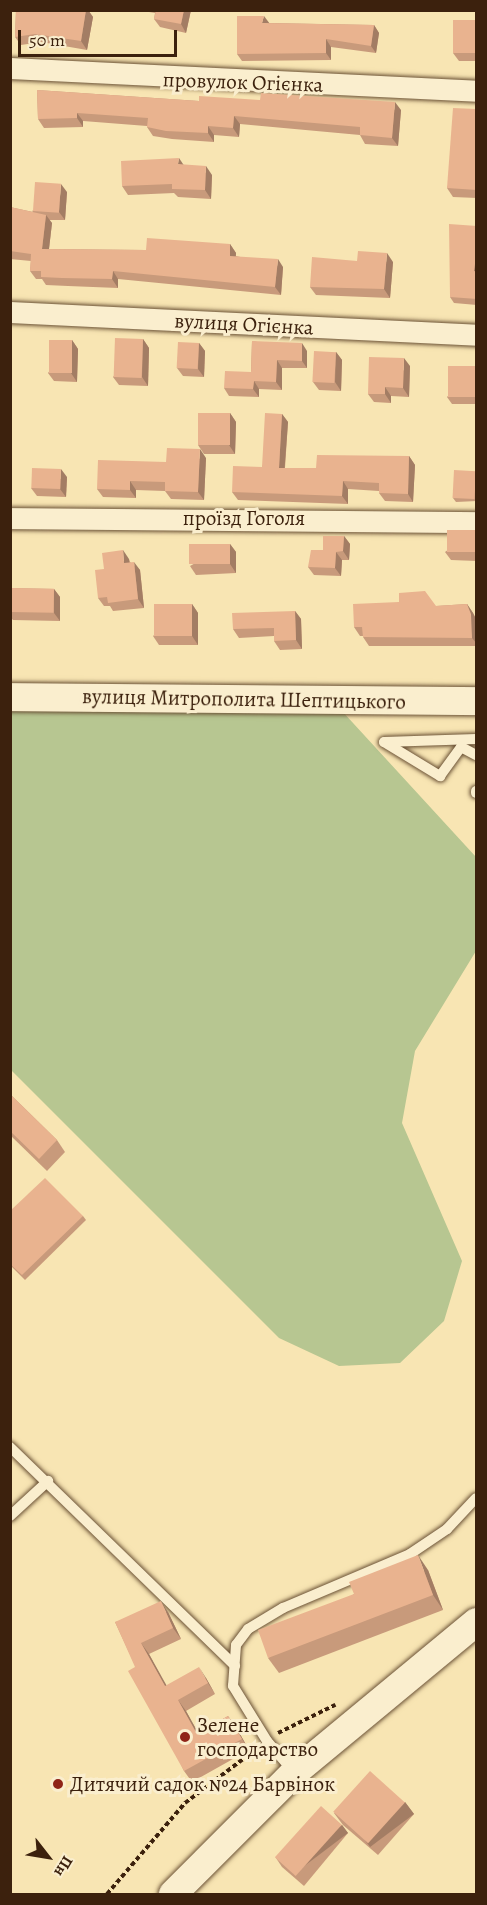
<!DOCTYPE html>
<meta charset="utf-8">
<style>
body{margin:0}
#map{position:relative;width:487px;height:1905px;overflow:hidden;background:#f8e5b3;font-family:Alegreya,serif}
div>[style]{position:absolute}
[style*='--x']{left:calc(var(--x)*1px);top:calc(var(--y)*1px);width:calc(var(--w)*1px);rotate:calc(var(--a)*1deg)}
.green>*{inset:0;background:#b7c691}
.path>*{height:4px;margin-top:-2px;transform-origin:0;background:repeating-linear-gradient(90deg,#3c210d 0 4.5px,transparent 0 7.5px)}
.roads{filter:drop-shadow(0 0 2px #6b5236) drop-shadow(0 0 2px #6b5236)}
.lane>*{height:10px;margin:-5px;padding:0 5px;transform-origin:5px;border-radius:5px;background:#faeece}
.street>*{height:21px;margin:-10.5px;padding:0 10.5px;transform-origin:10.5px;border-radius:10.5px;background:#faeece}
.secondary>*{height:28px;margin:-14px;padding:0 14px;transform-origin:14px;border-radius:14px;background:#faeece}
.wall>*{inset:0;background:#c89a7b}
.shaded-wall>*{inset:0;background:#a37d64;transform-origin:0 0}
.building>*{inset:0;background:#e9b38f;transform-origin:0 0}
.dots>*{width:16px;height:16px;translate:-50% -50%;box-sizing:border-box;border:3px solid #faeece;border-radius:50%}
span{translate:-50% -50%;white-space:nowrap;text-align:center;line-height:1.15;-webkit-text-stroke:6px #faeece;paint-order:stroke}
.street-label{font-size:21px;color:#3c210d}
.poi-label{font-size:21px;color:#3c210d}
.left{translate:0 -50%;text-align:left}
.frame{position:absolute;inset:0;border:12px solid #3c210d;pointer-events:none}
.north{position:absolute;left:18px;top:1827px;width:60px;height:60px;-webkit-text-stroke:4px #faeece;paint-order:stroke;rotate:121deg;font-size:16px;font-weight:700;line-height:24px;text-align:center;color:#3c210d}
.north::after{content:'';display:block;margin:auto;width:21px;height:27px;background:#3c210d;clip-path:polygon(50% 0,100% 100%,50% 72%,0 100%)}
.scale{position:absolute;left:18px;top:30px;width:159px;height:27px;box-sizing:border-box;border:3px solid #3c210d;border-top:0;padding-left:8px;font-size:18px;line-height:21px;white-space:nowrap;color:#3c210d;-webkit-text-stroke:4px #faeece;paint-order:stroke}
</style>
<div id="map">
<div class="green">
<i style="clip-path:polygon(10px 708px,342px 711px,476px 857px,476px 951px,415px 1051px,402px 1123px,462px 1261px,444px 1321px,400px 1363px,339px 1366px,279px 1338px,11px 1070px)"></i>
</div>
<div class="path">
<i style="--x:278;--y:1733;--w:64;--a:-26.2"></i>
<i style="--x:107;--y:1894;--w:120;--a:-49.4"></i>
<i style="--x:185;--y:1803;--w:88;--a:-37.1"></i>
</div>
<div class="roads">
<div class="lane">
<i style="--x:476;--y:739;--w:92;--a:178.1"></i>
<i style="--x:384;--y:742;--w:66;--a:31.3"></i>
<i style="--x:440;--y:776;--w:36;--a:-54"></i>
<i style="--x:461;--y:747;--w:17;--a:28"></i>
<i style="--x:476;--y:791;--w:2;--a:90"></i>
<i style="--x:10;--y:1447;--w:314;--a:44.2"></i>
<i style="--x:10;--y:1516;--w:52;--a:-42.6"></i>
<i style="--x:294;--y:1772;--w:41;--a:-131.1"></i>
<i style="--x:267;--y:1741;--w:65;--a:-121.7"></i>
<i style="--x:233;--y:1686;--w:41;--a:-85.8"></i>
<i style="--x:236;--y:1645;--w:20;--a:-53"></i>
<i style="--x:248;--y:1629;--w:41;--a:-31"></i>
<i style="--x:283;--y:1608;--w:138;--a:-23"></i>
<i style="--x:410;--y:1554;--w:45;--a:-34"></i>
<i style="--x:447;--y:1529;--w:42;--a:-46.9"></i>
</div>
<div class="street">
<i style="--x:10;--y:68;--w:467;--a:2.8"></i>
<i style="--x:10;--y:312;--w:467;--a:2.8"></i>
<i style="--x:10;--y:518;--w:466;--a:0.5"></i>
</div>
<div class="secondary">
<i style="--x:10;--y:697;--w:466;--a:0.5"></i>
<i style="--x:173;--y:1894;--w:173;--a:-45"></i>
<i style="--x:295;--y:1772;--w:235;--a:-39.6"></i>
</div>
</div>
<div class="wall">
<i style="clip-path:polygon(16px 10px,88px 10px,93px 17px,87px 50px,41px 42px,21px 45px,15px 37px)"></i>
<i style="clip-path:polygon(137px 10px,191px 10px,186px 33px,160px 27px,154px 19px,155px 13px)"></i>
<i style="clip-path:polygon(477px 20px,477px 61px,459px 61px,453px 53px)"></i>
<i style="clip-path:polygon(269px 23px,374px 25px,379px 33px,376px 53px,331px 47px,331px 60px,242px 61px,237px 54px)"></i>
<i style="clip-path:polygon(37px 90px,199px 101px,401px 110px,398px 146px,365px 144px,360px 135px,240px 124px,239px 137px,214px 135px,214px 142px,172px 139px,153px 136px,147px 127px,147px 126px,83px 121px,83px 127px,44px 128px,38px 119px)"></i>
<i style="clip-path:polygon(477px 109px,477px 198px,453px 197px,447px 188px)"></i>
<i style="clip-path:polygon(183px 165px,212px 175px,211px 199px,178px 197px,174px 193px,128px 195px,122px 186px)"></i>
<i style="clip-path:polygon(67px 192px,65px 220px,49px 220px,52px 223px,49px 249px,146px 250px,230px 244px,236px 253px,236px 256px,283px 267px,281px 295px,118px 279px,118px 288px,68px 286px,46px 285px,42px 279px,36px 279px,30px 271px,31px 261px,10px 259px,10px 207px,33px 212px,32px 211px)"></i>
<i style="clip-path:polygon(477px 226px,477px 305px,454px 303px,450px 297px)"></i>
<i style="clip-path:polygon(357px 261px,393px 262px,390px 298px,316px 295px,310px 287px)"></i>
<i style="clip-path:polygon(143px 339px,149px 348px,148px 386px,119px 385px,113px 377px)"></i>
<i style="clip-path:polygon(72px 340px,78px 349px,77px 382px,54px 381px,48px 373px)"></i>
<i style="clip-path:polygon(252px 341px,307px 351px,307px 368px,282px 368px,282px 390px,259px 389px,259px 397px,229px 396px,224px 388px,251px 372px)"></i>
<i style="clip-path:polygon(199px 343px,205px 351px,204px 377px,183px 376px,177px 368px)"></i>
<i style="clip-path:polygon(336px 352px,342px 360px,341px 391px,319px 390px,313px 382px)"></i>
<i style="clip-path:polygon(410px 366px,409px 397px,391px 396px,391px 403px,374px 402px,368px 394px)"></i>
<i style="clip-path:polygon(477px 366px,477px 404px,452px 404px,447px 397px)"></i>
<i style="clip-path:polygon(230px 413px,236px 422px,235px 454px,204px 454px,198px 445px)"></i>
<i style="clip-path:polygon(282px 414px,288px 422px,285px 468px,316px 468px,409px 456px,415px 465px,413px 502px,385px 501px,379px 493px,379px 491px,348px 489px,348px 504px,238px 500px,232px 492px,262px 467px)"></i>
<i style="clip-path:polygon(206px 458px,204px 500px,171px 499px,165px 491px,136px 490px,136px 498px,103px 497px,97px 489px,166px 462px)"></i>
<i style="clip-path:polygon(476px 471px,477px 472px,477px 501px,456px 502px,453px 498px)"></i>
<i style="clip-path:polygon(67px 477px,66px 497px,37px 496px,31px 488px)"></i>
<i style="clip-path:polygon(477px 530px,477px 561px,451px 560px,445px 552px)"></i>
<i style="clip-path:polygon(344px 536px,350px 544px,349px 560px,342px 560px,341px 576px,314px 575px,308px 567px,323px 550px)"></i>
<i style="clip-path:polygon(230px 544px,236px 552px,236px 573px,196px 575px,190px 566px)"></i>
<i style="clip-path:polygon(129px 559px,130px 562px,140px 570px,144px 608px,113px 611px,110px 606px,104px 606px,98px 598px,104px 569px)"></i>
<i style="clip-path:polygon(10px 588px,54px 589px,60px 597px,60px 621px,13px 620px,10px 617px)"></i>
<i style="clip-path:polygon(399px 602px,436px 606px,467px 604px,473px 613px,477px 621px,477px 646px,369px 646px,363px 637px,363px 636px,360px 636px,354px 627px)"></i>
<i style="clip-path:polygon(192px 604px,198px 613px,198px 645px,159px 645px,153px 636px)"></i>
<i style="clip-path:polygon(295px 611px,301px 619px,302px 649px,280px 650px,274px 641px,274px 636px,239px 638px,233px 629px)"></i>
<i style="clip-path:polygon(10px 1094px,57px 1140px,65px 1152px,47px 1171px,10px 1135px)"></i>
<i style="clip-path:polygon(10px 1211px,83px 1216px,86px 1220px,25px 1280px,10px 1265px)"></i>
<i style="clip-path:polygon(428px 1570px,443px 1610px,279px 1673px,268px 1658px,354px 1594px)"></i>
<i style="clip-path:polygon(168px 1612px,181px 1639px,149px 1654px,166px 1686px,206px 1678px,215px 1694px,186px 1711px,198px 1733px,228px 1716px,236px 1727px,249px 1750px,192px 1782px,184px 1771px,115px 1622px)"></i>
<i style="clip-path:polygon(405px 1802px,414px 1814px,378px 1855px,343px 1825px,334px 1813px)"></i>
<i style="clip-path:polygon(342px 1825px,348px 1833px,304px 1886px,282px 1867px,276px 1858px)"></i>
</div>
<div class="shaded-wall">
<i style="clip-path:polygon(86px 10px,88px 10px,93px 17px,87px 50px,81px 41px)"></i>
<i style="clip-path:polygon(184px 10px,191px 10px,186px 33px,181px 24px)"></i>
<i style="clip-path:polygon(264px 16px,270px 24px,262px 23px)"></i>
<i style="clip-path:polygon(374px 25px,379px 33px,376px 53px,371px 46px)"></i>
<i style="clip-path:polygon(326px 39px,331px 47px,331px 60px,326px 53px)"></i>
<i style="clip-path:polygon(395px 102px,401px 110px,398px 146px,392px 138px)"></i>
<i style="clip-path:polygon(77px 113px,83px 121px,83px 127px,77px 118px)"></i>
<i style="clip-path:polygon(234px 116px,240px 124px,239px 137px,233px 128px)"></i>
<i style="clip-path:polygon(208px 126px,214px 135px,214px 142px,208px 133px)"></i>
<i style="clip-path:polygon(179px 158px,185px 167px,178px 164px)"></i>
<i style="clip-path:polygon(206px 166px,212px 175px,211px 199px,205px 190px)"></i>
<i style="clip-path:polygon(61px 184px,67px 192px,65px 220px,59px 212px)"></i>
<i style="clip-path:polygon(46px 215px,52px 223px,48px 257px,42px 249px)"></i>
<i style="clip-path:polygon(230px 244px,236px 253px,235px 264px,230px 256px)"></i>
<i style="clip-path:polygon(477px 249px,477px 274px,474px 271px)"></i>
<i style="clip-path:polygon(387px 253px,393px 262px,390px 298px,384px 289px)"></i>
<i style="clip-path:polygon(278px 259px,283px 267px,281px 295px,275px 287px)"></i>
<i style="clip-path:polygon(113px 271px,118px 279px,118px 288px,112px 279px)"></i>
<i style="clip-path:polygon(143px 339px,149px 348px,148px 386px,142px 377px)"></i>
<i style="clip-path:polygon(72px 340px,78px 349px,77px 382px,71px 373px)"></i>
<i style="clip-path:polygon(10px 341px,12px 343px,11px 383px,10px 383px)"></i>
<i style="clip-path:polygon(199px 343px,205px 351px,204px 377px,198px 369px)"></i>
<i style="clip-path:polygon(302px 343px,307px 351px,307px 368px,302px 361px)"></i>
<i style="clip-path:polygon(336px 352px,342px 360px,341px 391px,335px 382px)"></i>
<i style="clip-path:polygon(404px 358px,410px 366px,409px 397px,403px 388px)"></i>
<i style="clip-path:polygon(277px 360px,282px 368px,282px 390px,276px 382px)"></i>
<i style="clip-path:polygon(254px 381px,259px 389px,259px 397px,253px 389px)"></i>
<i style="clip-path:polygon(385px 387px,391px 396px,391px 403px,385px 394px)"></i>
<i style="clip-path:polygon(230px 413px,236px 422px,235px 454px,229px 445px)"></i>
<i style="clip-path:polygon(282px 414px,288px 422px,284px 476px,279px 468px)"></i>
<i style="clip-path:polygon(200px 449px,206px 458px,204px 500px,198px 492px)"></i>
<i style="clip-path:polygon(409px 456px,415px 465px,413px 502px,408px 494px)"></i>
<i style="clip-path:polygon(61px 469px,67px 477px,66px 497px,60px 489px)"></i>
<i style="clip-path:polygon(476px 471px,477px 472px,477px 499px,475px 497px)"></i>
<i style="clip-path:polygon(130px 481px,136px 490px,136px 498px,130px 490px)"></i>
<i style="clip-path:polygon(343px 481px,348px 489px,348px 504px,342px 496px)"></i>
<i style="clip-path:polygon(344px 536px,350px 544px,349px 560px,343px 551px)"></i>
<i style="clip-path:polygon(230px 544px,236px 552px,236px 573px,230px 564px)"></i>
<i style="clip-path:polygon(123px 550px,129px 559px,130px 571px,124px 563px)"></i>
<i style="clip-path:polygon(336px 552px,342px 560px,341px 576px,335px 568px)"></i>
<i style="clip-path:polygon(134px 562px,140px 570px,144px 608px,138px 599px)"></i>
<i style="clip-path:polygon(54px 589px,60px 597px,60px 621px,54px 613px)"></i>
<i style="clip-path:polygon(192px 604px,198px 613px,198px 645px,192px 636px)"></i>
<i style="clip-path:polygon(467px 604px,473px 613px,477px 621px,477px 644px,472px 638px)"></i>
<i style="clip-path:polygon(295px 611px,301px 619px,302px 649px,296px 640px)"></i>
<i style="clip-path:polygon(418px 1555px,428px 1570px,443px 1610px,433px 1595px)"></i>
<i style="clip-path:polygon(161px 1601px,168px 1612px,181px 1639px,173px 1628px)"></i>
<i style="clip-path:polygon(141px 1643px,149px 1654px,173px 1697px,165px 1686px)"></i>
<i style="clip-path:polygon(199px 1667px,206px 1678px,215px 1694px,208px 1683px)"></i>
<i style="clip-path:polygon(178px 1700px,186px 1711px,205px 1745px,197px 1734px)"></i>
<i style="clip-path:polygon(228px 1716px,236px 1727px,249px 1750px,242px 1739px)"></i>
<i style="left:405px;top:1802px;width:15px;height:55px;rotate:53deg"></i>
<i style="left:342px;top:1825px;width:10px;height:68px;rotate:53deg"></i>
</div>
<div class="building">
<i style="clip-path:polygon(16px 10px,86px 10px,81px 41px,35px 34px,15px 37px)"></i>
<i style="clip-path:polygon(156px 10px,184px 10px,181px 24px,154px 19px)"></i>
<i style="clip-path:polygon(237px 16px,264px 16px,262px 23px,374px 25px,371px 46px,326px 39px,326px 53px,237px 54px)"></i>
<i style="left:453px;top:20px;width:24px;height:33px"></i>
<i style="clip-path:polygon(37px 90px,199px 101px,199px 96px,260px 100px,261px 93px,395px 102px,392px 138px,360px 135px,360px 127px,234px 116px,233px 128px,208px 126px,208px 133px,166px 131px,147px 127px,148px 118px,77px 113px,77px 118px,38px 119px)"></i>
<i style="clip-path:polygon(453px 108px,477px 109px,477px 190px,447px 188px)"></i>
<i style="clip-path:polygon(179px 158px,178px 164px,206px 166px,205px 190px,172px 189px,172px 184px,122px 186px,121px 161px)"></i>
<i style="left:35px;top:182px;width:26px;height:29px;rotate:4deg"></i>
<i style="clip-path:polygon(10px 207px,46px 215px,42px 249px,146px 250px,147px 238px,230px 244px,230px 256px,278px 259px,275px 287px,113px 271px,112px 279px,62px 278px,41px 277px,41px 271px,30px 271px,31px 254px,10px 251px)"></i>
<i style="clip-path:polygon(449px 224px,477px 226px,477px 249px,474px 271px,477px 272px,477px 299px,450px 297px)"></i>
<i style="clip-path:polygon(358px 251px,387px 253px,384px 289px,310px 287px,312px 257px,357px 261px)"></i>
<i style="left:115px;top:338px;width:28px;height:39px;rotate:2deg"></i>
<i style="left:49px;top:340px;width:23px;height:33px"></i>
<i style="clip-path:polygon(252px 341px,302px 343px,302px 361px,277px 360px,276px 382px,254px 381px,253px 389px,224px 388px,225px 371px,251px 372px)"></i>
<i style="left:178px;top:342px;width:21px;height:26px;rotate:3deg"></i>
<i style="left:314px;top:351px;width:22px;height:31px;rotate:3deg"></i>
<i style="clip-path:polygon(369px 357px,404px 358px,403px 388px,385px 387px,385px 394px,368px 394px)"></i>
<i style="left:448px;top:366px;width:29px;height:31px"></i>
<i style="left:198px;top:413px;width:32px;height:32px"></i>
<i style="clip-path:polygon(265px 413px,282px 414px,279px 468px,316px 468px,317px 455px,409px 456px,408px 494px,379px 493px,379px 483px,343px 481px,342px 496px,232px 492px,233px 466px,262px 467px)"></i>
<i style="clip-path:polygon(167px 448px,200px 449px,198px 492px,165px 491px,165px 482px,130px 481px,130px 490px,97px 489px,98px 460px,166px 462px)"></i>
<i style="left:32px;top:468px;width:29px;height:20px;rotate:2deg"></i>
<i style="left:454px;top:470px;width:22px;height:28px;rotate:3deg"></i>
<i style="left:447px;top:530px;width:30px;height:22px"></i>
<i style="clip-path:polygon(323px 536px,344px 536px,343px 551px,336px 552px,335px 568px,308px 567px,311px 550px,323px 550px)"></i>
<i style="left:230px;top:544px;width:20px;height:41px;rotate:90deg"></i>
<i style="clip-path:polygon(123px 550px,124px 563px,134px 562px,138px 599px,108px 603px,107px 597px,98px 598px,95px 570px,104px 569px,102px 553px)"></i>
<i style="left:10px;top:588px;width:44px;height:24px;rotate:1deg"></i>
<i style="clip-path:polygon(425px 591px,436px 606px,467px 604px,471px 614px,472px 638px,363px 637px,362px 627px,354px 627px,353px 604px,399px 602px,399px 593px)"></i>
<i style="left:192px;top:604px;width:32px;height:38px;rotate:90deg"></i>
<i style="clip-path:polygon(295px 611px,296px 640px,274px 641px,274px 628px,233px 629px,232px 613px)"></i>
<i style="clip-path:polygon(10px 1094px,57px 1140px,39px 1159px,10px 1131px)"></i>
<i style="clip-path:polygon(45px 1178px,83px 1216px,22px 1275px,10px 1264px,10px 1211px)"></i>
<i style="clip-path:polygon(418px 1555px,433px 1595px,268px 1658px,258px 1630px,354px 1594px,349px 1582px)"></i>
<i style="clip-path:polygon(161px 1601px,173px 1628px,141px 1643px,165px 1686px,199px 1667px,208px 1683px,178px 1700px,197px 1734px,228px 1716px,242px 1739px,184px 1771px,128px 1671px,135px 1667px,115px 1622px)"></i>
<i style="left:370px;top:1771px;width:47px;height:55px;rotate:42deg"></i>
<i style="left:321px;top:1806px;width:28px;height:69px;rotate:42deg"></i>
</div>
<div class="dots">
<i style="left:185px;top:1737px;background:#8f2418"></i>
<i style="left:58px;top:1784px;background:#8f2418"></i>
</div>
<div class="street-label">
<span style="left:243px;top:82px;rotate:2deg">провулок Огієнка</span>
<span style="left:244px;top:324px;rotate:3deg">вулиця Огієнка</span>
<span style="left:244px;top:518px">проїзд Гоголя</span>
<span style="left:244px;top:699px;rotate:1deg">вулиця Митрополита Шептицького</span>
</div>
<div class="poi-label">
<span class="left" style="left:197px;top:1737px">Зелене<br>господарство</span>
<span class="left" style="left:70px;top:1784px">Дитячий садок №24 Барвінок</span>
</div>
<div class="frame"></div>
<div class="north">Пн</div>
<div class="scale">50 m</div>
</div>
